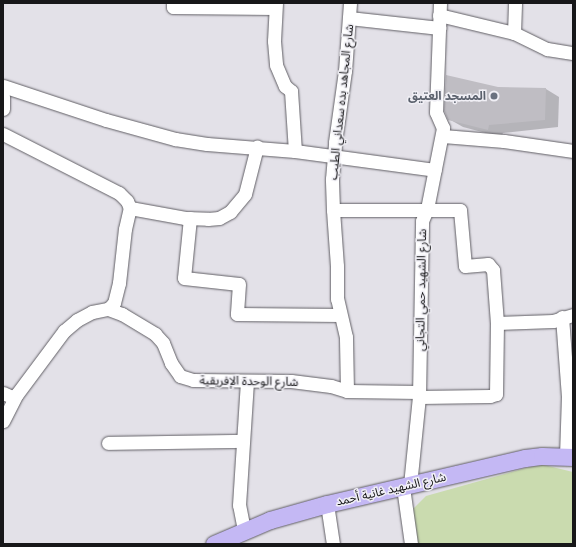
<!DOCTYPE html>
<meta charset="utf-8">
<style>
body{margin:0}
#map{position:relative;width:576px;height:547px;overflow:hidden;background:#e3e1e8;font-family:"Open Sans","Noto Sans Arabic",sans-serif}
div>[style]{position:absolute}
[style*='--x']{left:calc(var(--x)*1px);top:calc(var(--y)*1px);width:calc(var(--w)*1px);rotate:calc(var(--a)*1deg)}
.green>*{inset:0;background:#cadbaf}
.shadow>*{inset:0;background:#0003}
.building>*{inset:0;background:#bfbdc3}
.roads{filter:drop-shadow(0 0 1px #615f65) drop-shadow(0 0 1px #615f65)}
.minor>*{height:13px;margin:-6.5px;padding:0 6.5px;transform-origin:6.5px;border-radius:6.5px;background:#fff}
.major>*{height:17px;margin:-8.5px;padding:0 8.5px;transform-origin:8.5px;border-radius:8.5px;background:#c4b8f4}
.dots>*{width:11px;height:11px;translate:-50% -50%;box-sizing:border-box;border:2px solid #f0eff5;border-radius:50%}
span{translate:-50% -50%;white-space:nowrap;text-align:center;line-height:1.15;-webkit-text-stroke:3px #f0eff5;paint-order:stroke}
.worship-label{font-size:12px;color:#5b616d;font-weight:700}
.right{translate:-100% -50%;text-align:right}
.street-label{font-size:12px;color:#171719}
.frame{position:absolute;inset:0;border:4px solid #171719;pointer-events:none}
</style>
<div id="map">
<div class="green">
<i style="clip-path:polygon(540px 464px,573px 472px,573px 544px,418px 544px,413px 509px,426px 496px)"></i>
</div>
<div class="shadow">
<i style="clip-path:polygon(497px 88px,546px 89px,559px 97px,558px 127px,503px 133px,501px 137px,463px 127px,449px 119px)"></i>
</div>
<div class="building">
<i style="clip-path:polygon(446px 75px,498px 87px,546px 88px,545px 120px,489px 125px,488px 130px,448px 120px,444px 110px)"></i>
</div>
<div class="roads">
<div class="minor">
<i style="--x:173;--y:3;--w:4;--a:90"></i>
<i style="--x:173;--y:7;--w:102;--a:0.6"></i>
<i style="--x:276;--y:3;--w:38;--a:93"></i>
<i style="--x:274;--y:41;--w:24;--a:85"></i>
<i style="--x:276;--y:65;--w:23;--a:67"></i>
<i style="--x:285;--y:86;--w:8;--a:40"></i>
<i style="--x:291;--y:91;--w:60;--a:86.2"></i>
<i style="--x:439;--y:15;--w:77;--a:13.5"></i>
<i style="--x:514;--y:33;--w:37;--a:26"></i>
<i style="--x:547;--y:49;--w:26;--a:9"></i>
<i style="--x:349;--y:18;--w:91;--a:6.3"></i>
<i style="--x:514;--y:33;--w:30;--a:-88"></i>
<i style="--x:3;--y:86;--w:108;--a:18.3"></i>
<i style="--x:106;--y:120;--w:72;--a:15.4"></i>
<i style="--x:175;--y:139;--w:32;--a:9"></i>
<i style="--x:207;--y:144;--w:88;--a:4.5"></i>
<i style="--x:295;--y:151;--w:141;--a:7.7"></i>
<i style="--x:3;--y:96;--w:13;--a:90"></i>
<i style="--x:3;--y:134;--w:130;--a:27"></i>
<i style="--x:119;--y:193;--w:11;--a:45"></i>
<i style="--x:127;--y:201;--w:8;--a:67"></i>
<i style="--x:130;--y:208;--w:56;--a:10.3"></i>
<i style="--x:185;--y:218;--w:23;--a:2"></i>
<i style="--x:208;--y:219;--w:11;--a:-5"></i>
<i style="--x:219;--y:218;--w:13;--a:-29"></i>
<i style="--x:230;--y:212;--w:23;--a:-50"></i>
<i style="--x:245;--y:194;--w:49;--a:-75.7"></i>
<i style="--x:443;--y:136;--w:61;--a:4.7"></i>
<i style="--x:504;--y:141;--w:70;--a:8.2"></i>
<i style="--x:333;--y:210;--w:127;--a:0"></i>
<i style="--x:460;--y:210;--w:56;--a:84.9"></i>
<i style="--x:465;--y:266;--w:23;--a:-5"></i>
<i style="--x:488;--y:264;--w:8;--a:50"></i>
<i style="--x:493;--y:270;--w:53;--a:85.7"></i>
<i style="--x:497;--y:323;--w:71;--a:90.8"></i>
<i style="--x:496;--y:394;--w:6;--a:162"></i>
<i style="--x:490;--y:396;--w:71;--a:179.2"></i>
<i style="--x:190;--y:218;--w:60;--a:95.7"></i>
<i style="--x:184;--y:278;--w:55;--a:6.2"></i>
<i style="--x:239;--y:284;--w:30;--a:94"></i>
<i style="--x:237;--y:314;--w:103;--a:0.6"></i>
<i style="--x:108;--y:309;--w:15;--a:20"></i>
<i style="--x:122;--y:314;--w:39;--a:31"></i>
<i style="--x:155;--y:334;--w:12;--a:48"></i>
<i style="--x:163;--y:343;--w:22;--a:68"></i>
<i style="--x:171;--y:363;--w:16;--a:55"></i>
<i style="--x:180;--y:376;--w:14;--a:17"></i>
<i style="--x:193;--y:380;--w:98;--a:0.6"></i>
<i style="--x:291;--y:381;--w:40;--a:7.1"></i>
<i style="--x:331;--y:386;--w:17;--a:17"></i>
<i style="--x:347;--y:391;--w:72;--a:0.8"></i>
<i style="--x:562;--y:317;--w:79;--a:85.7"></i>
<i style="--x:568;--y:396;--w:60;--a:91.9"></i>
<i style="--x:497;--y:323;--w:56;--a:-2"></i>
<i style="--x:553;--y:321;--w:21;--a:-17"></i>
<i style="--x:347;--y:391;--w:54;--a:-91.1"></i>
<i style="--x:346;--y:337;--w:39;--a:-103"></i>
<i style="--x:337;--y:299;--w:33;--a:-90"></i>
<i style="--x:337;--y:266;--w:56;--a:-94.1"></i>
<i style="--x:333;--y:210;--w:31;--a:-92"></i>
<i style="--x:332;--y:179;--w:37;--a:-85"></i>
<i style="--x:335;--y:142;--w:72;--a:-82"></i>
<i style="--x:345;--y:71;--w:68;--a:-85.8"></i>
<i style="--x:3;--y:393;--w:12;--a:24"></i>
<i style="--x:3;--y:421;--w:30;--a:-63"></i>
<i style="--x:17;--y:394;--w:79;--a:-53.3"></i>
<i style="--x:64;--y:331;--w:17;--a:-40"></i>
<i style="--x:77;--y:320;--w:17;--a:-28"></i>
<i style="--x:92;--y:312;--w:16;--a:-11"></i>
<i style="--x:108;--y:309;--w:8;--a:-45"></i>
<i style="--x:114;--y:303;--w:21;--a:-76"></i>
<i style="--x:119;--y:283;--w:54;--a:-83.7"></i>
<i style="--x:125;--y:229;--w:22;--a:-77"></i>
<i style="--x:108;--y:443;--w:134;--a:-0.9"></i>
<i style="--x:410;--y:485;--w:88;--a:-84.2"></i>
<i style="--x:419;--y:397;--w:176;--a:-89"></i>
<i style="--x:422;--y:221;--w:13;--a:-67"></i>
<i style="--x:427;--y:209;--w:83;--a:-78.8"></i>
<i style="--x:443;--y:128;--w:17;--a:-114"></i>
<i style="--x:436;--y:112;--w:109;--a:-87.9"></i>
<i style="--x:403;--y:487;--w:58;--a:82"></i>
<i style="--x:327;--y:504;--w:40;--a:81.5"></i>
<i style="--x:244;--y:530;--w:25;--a:-101"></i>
<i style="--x:239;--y:505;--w:124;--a:-86.3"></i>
</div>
<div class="major">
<i style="--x:214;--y:544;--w:61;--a:-23.2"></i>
<i style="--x:270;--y:520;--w:59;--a:-15.7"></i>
<i style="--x:327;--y:504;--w:203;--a:-13.1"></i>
<i style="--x:525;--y:458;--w:17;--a:-7"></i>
<i style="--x:542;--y:456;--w:31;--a:2"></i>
</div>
</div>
<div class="dots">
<i style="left:494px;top:96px;background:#6b7280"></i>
</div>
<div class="worship-label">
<span class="right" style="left:486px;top:96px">المسجد العتيق</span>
</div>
<div class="street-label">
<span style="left:341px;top:102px;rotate:-84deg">شارع المجاهد بده سعداني الطيب</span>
<span style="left:421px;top:290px;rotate:-89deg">شارع الشهيد حمي التجاني</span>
<span style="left:249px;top:381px;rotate:1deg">شارع الوحدة الإفريقية</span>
<span style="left:391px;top:489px;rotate:-13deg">شارع الشهيد غانية أحمد</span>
</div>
<div class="frame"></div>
</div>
